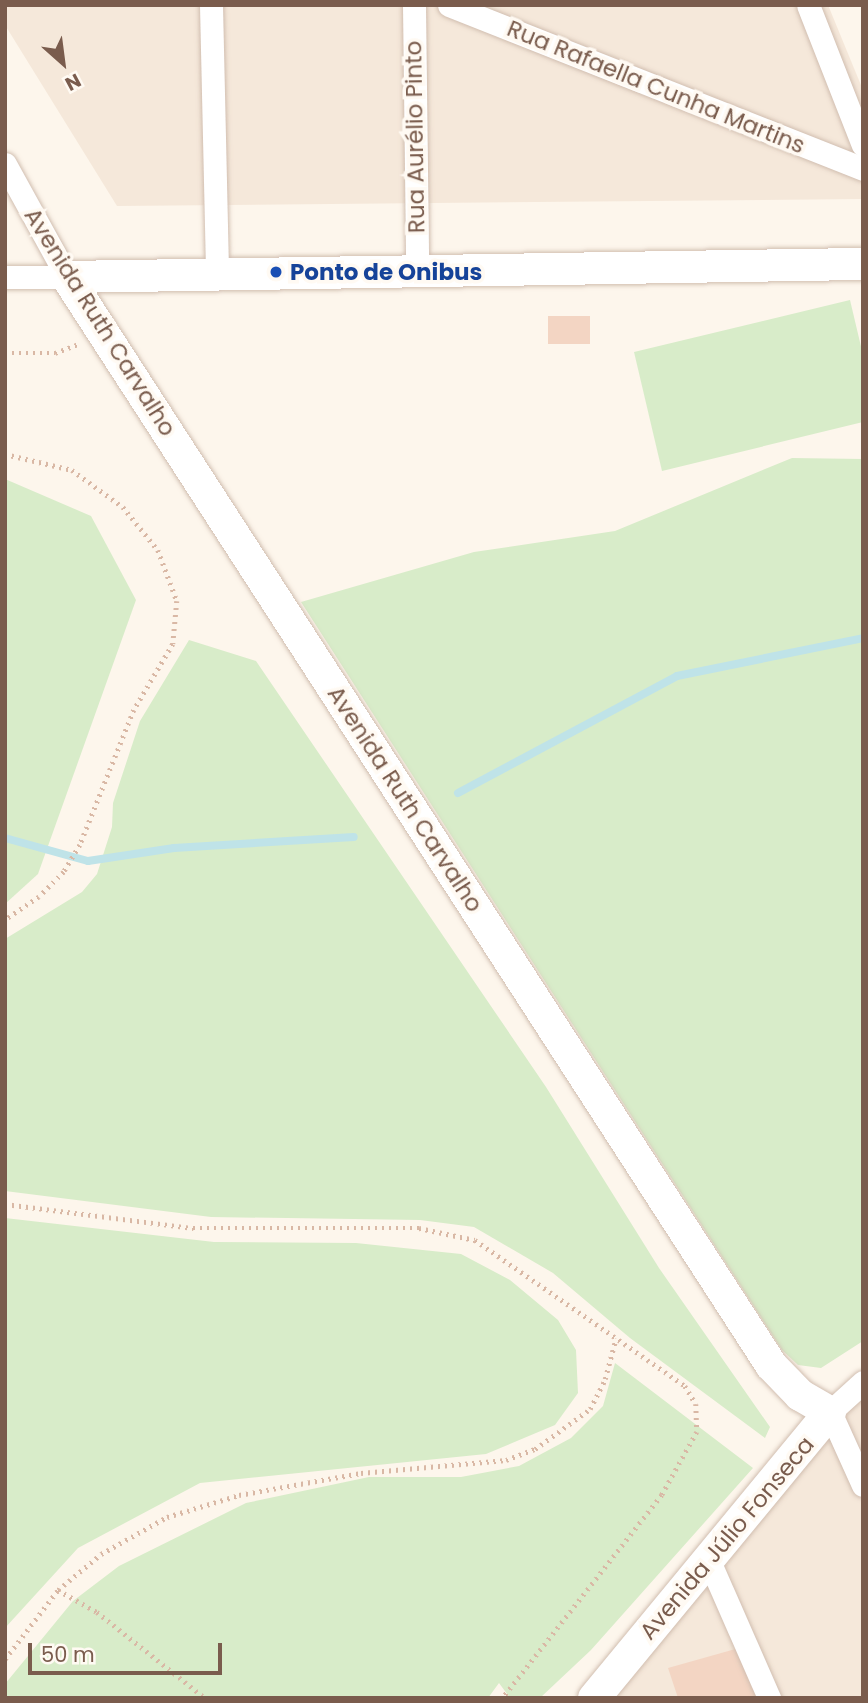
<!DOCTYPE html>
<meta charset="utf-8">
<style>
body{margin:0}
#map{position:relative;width:868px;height:1703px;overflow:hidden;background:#fdf6ec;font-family:Poppins,sans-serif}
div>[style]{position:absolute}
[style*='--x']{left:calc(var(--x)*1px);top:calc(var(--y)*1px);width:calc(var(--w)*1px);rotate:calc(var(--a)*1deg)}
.residential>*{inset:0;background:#f5e8da}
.green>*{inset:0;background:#d8ecc9}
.stream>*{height:8px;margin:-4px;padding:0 4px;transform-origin:4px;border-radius:4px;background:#bfe3e8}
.building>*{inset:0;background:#f3d5c3;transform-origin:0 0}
.path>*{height:4.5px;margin-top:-2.25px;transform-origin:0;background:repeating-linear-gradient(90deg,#d9b8a5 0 2px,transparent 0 7px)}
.roads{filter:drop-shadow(0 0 2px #d1beb0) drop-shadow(0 0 2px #d1beb0)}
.street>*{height:23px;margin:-11.5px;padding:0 11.5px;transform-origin:11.5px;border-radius:11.5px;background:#fff}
.secondary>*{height:32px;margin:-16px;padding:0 16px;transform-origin:16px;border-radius:16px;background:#fff}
.dots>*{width:19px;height:19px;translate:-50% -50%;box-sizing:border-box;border:4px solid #fffaf3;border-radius:50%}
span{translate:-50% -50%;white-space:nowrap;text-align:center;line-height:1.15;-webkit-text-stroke:7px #fffaf3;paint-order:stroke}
.street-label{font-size:23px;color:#7a5c4d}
.transit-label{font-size:23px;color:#164399;font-weight:700}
.left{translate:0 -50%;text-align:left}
.frame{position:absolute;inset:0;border:7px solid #7a5c4d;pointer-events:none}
.north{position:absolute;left:28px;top:28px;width:70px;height:70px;-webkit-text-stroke:5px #fffaf3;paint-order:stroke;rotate:152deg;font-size:19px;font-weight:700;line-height:28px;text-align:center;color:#7a5c4d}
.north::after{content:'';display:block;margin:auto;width:24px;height:32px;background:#7a5c4d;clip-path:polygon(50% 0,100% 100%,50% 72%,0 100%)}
.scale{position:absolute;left:28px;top:1643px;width:194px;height:32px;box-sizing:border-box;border:4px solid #7a5c4d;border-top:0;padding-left:9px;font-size:21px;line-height:24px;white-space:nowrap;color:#7a5c4d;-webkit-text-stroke:5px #fffaf3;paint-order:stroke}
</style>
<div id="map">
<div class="residential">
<i style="clip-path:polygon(5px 5px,828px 5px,863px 90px,863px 199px,117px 206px,5px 25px)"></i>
<i style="clip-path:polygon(863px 1396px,863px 1698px,586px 1698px,845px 1414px)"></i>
</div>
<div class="green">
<i style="clip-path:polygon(850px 300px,863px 355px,863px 422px,662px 471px,634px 352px)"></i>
<i style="clip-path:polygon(792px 458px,863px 459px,863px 1341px,821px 1368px,798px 1365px,782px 1350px,301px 602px,474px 552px,615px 531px)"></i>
<i style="clip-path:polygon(5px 479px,91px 516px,136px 600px,38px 874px,5px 904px)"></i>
<i style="clip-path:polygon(189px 640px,256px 661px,546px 1087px,659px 1268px,770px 1427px,765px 1438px,630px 1338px,553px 1273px,474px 1227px,420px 1220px,211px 1217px,5px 1191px,5px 939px,82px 892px,97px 874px,112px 827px,113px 803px,140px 721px)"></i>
<i style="clip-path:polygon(5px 1218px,214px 1242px,356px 1243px,461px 1254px,510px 1280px,558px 1320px,576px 1350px,578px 1393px,555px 1425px,486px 1454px,200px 1483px,78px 1548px,5px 1628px)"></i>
<i style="clip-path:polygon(615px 1363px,753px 1468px,591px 1650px,540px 1698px,510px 1698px,499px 1683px,488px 1698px,5px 1698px,5px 1684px,73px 1601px,119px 1566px,246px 1503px,369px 1477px,461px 1477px,519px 1466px,571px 1438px,603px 1406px)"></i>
</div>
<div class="stream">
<i style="--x:458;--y:793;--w:248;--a:-28.1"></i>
<i style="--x:677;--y:676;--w:190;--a:-11.5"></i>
<i style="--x:5;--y:838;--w:86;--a:15.5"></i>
<i style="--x:88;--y:861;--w:87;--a:-8.6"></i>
<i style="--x:174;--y:848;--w:180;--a:-3.5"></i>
</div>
<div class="building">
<i style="left:548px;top:316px;width:42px;height:28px"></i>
<i style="clip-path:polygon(739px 1648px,760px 1698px,678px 1698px,668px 1668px)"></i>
</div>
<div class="path">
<i style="--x:5;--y:353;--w:50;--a:0"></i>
<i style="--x:55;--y:353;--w:25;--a:-21"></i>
<i style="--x:5;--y:454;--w:69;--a:13.4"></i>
<i style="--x:72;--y:470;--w:63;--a:36"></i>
<i style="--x:123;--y:507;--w:55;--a:50.9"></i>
<i style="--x:158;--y:550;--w:54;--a:69.6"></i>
<i style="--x:177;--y:601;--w:43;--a:95.3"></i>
<i style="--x:173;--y:644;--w:77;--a:120.6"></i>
<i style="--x:134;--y:710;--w:145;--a:111.8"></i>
<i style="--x:80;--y:845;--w:31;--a:121"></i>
<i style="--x:64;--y:872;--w:35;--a:135"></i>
<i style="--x:39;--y:897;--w:41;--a:145.9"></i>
<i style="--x:5;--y:1204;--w:190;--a:7.3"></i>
<i style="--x:193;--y:1228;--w:226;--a:0"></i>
<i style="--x:419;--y:1228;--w:57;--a:12.1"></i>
<i style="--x:475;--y:1240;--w:256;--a:34.8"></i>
<i style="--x:685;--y:1386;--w:21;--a:59"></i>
<i style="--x:696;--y:1404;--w:28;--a:88"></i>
<i style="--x:697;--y:1432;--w:72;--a:119.1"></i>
<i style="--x:662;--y:1495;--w:258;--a:128.1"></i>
<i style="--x:58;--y:1590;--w:45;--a:29.4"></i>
<i style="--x:97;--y:1612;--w:138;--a:38.5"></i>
<i style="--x:5;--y:1659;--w:87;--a:-52.5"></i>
<i style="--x:58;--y:1590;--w:56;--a:-39.9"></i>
<i style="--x:101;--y:1554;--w:76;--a:-29.3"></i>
<i style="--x:167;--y:1517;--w:75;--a:-17"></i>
<i style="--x:239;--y:1495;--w:124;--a:-10.2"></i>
<i style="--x:361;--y:1473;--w:146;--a:-5.1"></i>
<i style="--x:506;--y:1460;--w:31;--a:-21"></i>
<i style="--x:535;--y:1449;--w:68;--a:-36"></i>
<i style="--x:590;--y:1409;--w:34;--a:-63"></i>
<i style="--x:605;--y:1379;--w:42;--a:-75"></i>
</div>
<div class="roads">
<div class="street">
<i style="--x:211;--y:5;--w:268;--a:88.7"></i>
<i style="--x:414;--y:5;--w:264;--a:89.3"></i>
<i style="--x:449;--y:5;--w:445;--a:21.6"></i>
<i style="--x:808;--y:5;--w:150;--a:68.6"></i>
<i style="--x:5;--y:164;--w:129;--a:61.2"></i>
<i style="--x:67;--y:277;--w:62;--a:180"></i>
<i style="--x:863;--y:1382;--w:45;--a:137.7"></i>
<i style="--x:830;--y:1412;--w:80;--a:65.7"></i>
<i style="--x:709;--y:1561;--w:150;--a:66.3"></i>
</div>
<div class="secondary">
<i style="--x:67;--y:277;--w:1296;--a:57.09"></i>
<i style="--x:771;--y:1365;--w:42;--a:46"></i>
<i style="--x:800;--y:1395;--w:34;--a:30"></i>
<i style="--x:830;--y:1412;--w:371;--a:129.5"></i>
<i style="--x:67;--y:277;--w:796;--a:-0.94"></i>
</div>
</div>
<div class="dots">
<i style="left:276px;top:272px;background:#1a4fb4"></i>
</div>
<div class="street-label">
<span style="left:656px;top:87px;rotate:22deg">Rua Rafaella Cunha Martins</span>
<span style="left:415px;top:137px;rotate:-91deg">Rua Aurélio Pinto</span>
<span style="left:100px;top:322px;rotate:58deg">Avenida Ruth Carvalho</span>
<span style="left:405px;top:799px;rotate:57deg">Avenida Ruth Carvalho</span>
<span style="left:727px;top:1538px;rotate:-50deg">Avenida Júlio Fonseca</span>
</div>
<div class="transit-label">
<span class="left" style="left:290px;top:272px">Ponto de Onibus</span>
</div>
<div class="frame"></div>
<div class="north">N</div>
<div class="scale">50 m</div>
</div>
